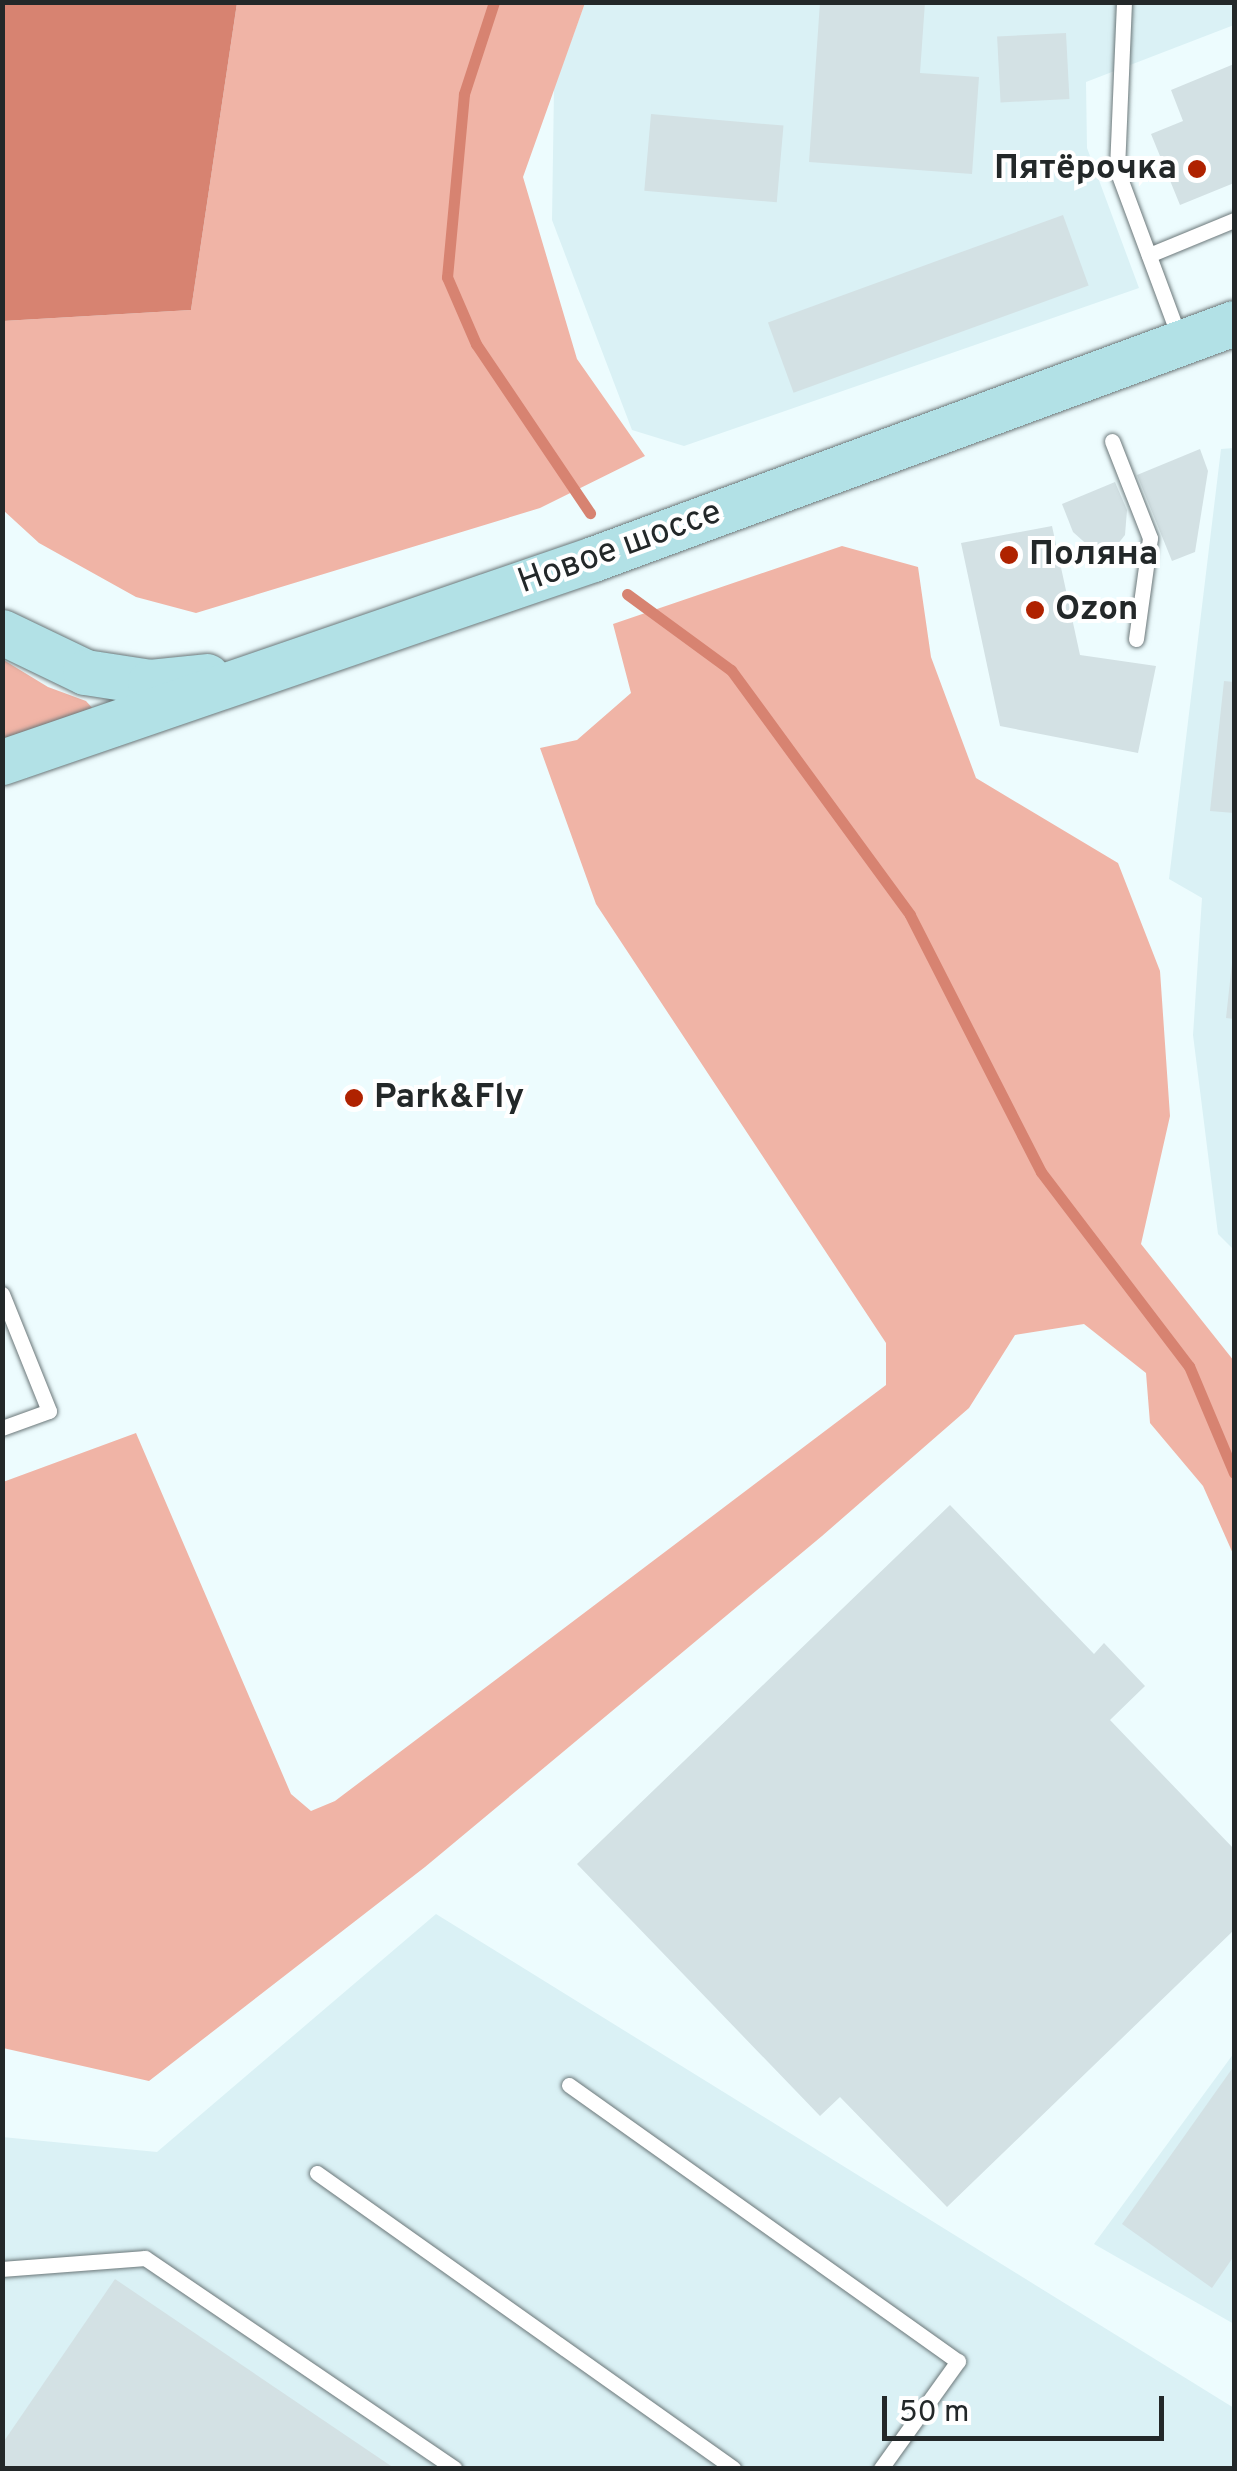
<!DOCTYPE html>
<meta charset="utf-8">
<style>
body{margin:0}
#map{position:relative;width:1237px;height:2471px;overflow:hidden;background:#edfcfe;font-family:Overpass,sans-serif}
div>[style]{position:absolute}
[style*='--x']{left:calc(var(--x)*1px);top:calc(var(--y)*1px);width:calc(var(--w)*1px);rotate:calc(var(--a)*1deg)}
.built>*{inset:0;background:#daf1f5}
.green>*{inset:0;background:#f0b4a6}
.water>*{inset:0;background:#d78371}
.stream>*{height:11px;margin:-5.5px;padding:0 5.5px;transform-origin:5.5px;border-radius:5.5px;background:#d78371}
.building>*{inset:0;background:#d3e1e4;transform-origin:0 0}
.roads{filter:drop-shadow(0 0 2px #6b7779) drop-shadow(0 0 2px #6b7779)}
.service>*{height:15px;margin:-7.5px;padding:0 7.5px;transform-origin:7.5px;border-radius:7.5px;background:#fff}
.secondary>*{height:45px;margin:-22.5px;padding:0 22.5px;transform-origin:22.5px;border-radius:22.5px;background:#b2e1e6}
.dots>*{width:28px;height:28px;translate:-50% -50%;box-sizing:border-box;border:5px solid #fff;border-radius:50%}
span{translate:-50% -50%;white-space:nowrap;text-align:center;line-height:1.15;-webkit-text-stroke:8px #fff;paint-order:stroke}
.poi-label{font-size:35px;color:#232829;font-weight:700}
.right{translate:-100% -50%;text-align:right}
.left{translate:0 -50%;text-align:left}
.street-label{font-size:35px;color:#232829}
.frame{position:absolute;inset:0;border:5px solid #232829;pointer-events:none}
.scale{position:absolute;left:882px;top:2396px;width:282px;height:45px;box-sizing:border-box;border:5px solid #232829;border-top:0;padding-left:12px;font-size:30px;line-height:35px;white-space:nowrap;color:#232829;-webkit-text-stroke:8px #fff;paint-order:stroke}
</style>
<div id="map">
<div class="built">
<i style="clip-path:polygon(585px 3px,1234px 3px,1234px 25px,1086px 82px,1087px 148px,1139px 288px,684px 446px,632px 430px,552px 220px,554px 88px)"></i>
<i style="clip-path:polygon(1234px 448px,1234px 1250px,1218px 1234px,1193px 1035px,1202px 898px,1169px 879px,1221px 449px)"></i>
<i style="clip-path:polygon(436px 1914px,1234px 2408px,1234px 2468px,3px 2468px,2px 2137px,157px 2152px)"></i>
<i style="clip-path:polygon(1234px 2053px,1234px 2324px,1094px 2244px)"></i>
</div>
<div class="green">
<i style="clip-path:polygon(237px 3px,585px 3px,523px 177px,577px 359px,645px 456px,540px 508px,196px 613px,136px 597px,39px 543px,3px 510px,3px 321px,191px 310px)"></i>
<i style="clip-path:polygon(842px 546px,918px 567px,931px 657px,976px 778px,1118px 863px,1160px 971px,1170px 1116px,1141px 1244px,1234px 1361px,1234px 1556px,1203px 1486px,1150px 1423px,1146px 1373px,1084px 1324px,1015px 1335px,969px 1408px,822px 1536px,425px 1867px,149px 2081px,3px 2048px,3px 1482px,136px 1433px,291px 1794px,311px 1811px,335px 1801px,886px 1385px,886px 1343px,596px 904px,540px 748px,577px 740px,631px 693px,613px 624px)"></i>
<i style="clip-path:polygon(2px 659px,48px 687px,86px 701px,94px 710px,3px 744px)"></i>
</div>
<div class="water">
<i style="clip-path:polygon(3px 2px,237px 3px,191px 310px,3px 321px)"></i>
</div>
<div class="stream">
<i style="--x:494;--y:2;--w:97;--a:108.1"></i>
<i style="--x:464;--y:94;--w:184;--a:95.3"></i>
<i style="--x:447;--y:277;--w:73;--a:66.6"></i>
<i style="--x:476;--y:344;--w:204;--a:56"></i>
<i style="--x:627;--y:594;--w:129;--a:36.2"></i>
<i style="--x:731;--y:670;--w:303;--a:53.8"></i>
<i style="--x:910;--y:915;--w:288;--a:63"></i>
<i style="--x:1041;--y:1172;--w:244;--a:52.7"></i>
<i style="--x:1189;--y:1366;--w:116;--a:67.2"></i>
</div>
<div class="building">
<i style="clip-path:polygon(820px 2px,925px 2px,920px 73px,979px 77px,972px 174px,809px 162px)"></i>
<i style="left:1066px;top:33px;width:66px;height:69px;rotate:87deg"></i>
<i style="clip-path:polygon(1234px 64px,1234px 183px,1180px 205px,1151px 134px,1183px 121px,1171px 90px)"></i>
<i style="left:651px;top:114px;width:133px;height:77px;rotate:5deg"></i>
<i style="left:1063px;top:215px;width:75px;height:314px;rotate:70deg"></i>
<i style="clip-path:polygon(1200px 449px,1208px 471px,1195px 552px,1172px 561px,1137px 475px)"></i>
<i style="clip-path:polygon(1115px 482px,1127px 510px,1125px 535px,1117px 545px,1092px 549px,1073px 532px,1062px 504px)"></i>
<i style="clip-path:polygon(1052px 526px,1080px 655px,1156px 666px,1138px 753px,1000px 726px,961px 543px)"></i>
<i style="clip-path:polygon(1224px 681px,1234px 682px,1234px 813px,1210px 811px)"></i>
<i style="clip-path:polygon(1232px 963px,1234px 963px,1234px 1019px,1226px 1018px)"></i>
<i style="clip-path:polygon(950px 1505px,1094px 1654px,1104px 1643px,1145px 1686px,1110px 1720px,1234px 1849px,1234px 1930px,947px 2207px,840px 2097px,820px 2116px,577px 1864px)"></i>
<i style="clip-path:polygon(1234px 2066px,1234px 2256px,1212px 2288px,1122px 2224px)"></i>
<i style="clip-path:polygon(115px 2279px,394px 2468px,2px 2468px,2px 2444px)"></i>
</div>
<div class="roads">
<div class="service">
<i style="--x:1124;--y:2;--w:168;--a:92.4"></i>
<i style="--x:1117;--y:170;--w:180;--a:69.6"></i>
<i style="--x:1149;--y:255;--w:92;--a:-22.4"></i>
<i style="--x:1112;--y:441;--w:104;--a:68.6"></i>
<i style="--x:1150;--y:538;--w:102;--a:97.9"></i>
<i style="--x:2;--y:1294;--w:126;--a:68.1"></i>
<i style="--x:49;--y:1411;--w:50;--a:160.1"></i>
<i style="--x:569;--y:2085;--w:477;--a:35.4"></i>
<i style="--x:958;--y:2361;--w:132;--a:125.7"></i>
<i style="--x:317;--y:2173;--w:510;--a:35.34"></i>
<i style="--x:2;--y:2269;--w:143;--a:-4.4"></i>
<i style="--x:145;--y:2258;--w:374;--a:34.2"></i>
</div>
<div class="secondary">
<i style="--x:2;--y:632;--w:92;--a:25.7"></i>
<i style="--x:85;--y:672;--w:66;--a:8.7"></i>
<i style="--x:150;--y:682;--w:57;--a:-6"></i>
<i style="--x:2;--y:762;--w:625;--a:-18.96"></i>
<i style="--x:593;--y:559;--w:683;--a:-20.21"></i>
</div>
</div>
<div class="dots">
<i style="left:1197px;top:169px;background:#af2200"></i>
<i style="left:1009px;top:555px;background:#af2200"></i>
<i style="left:1035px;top:610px;background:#af2200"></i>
<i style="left:354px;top:1098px;background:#af2200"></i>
</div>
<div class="poi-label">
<span class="right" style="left:1177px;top:169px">Пятёрочка</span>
<span class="left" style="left:1029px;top:555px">Поляна</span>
<span class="left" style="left:1055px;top:610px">Ozon</span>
<span class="left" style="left:374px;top:1098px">Park&amp;Fly</span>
</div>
<div class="street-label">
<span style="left:620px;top:548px;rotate:-20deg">Новое шоссе</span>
</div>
<div class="frame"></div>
<div class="scale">50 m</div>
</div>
